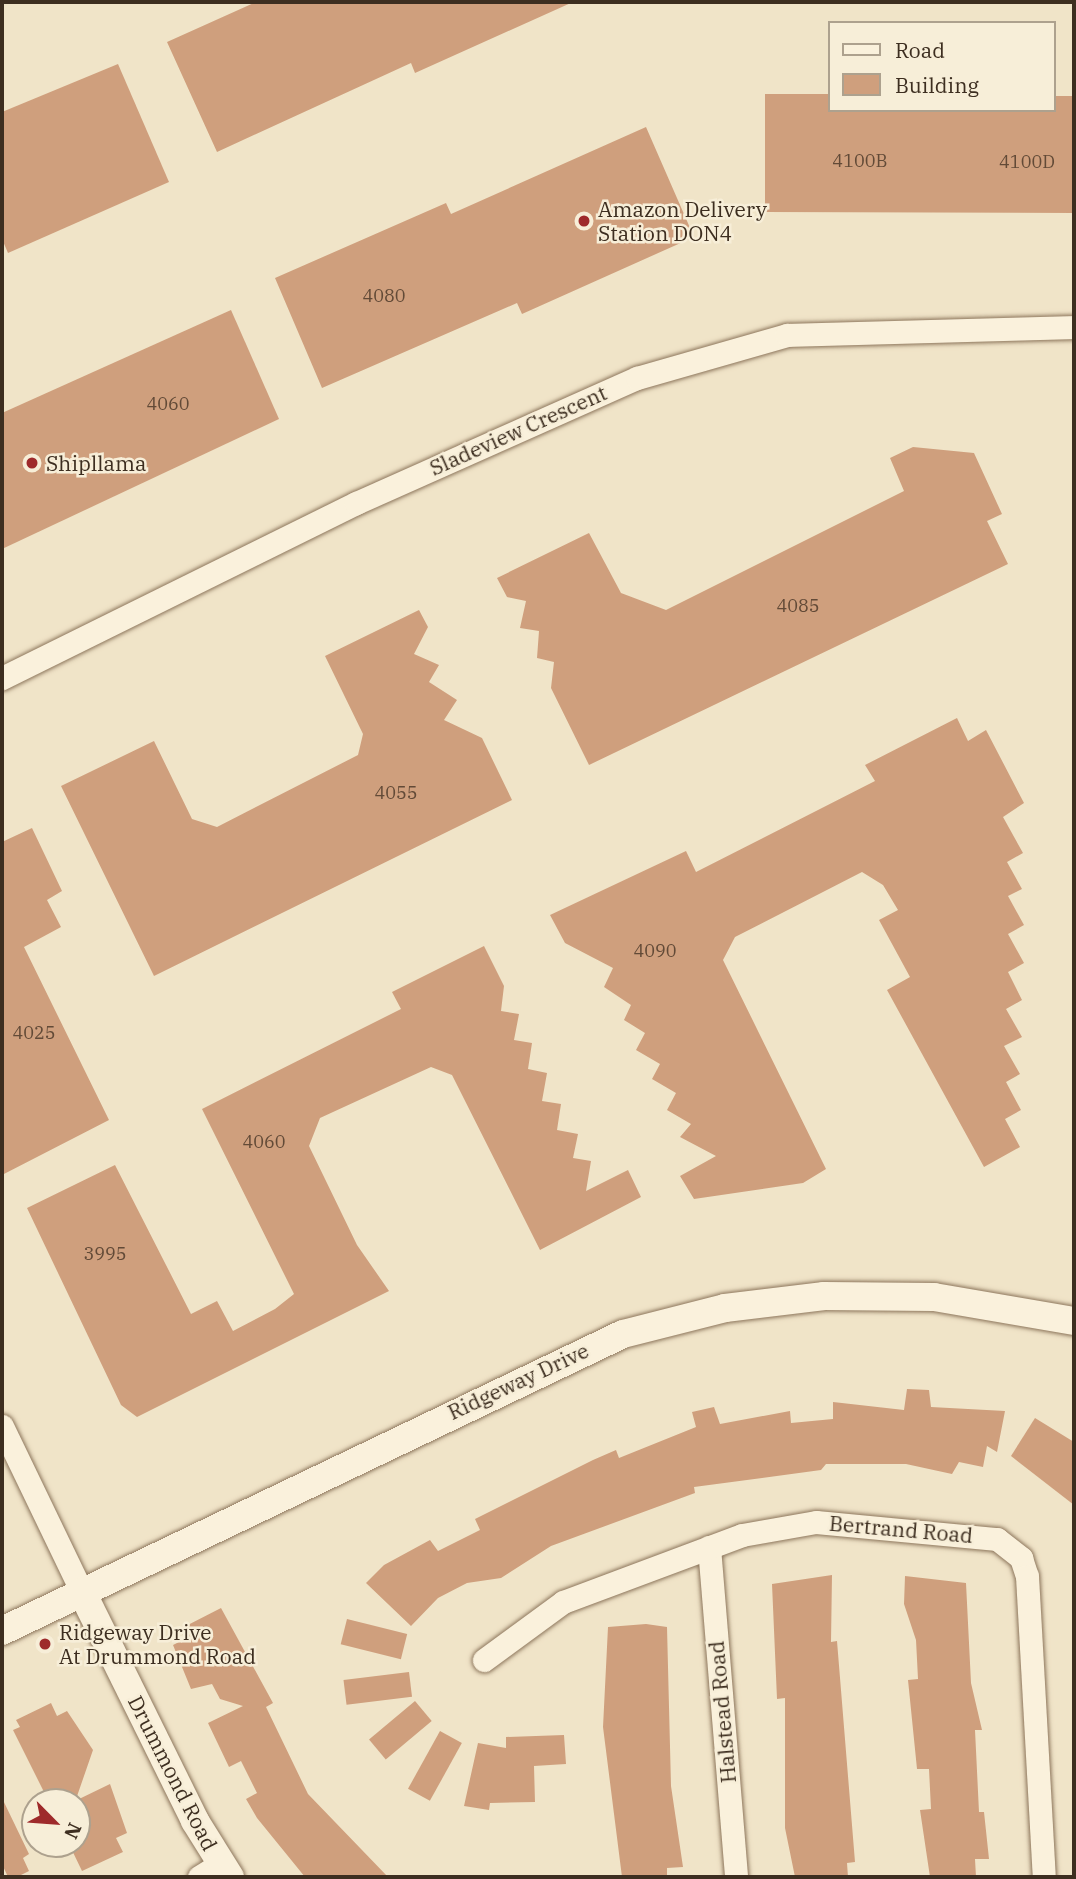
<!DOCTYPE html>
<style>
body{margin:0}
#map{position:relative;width:1076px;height:1879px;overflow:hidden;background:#f0e4c8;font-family:"IBM Plex Serif",serif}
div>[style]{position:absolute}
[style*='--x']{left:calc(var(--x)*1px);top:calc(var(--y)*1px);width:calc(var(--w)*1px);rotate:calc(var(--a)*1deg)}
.building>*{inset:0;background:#cf9f7d;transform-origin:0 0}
.roads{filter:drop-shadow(0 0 2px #8d765c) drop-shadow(0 0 2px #8d765c)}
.minor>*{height:23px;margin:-11.5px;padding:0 11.5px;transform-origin:11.5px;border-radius:11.5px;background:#faf1dc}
.tertiary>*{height:28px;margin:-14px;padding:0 14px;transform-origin:14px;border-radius:14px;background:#faf1dc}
.dots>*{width:19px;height:19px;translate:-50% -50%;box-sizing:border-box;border:4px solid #f7eed8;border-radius:50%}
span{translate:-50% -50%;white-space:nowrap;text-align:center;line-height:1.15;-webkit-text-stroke:5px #f7eed8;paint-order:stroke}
.number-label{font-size:18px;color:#624a37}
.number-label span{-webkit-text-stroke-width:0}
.poi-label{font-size:21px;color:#3d2e20}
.left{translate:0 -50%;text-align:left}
.street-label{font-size:21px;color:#3d2e20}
.frame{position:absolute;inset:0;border:4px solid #3d2e20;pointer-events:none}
.legend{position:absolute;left:828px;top:21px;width:228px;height:91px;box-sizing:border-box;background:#f7eed8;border:2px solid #ada18e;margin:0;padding:9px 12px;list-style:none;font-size:21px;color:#3d2e20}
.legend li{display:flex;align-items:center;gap:14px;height:35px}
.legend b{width:35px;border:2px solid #ada18e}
.north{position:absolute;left:21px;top:1788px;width:70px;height:70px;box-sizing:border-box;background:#f7eed8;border:2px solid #ada18e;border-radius:50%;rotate:115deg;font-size:19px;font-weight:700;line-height:28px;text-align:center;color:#3d2e20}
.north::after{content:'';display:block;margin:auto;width:24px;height:32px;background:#9e2a2b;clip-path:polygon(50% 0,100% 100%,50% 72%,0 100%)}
</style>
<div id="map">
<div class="building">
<i style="clip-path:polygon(256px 2px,573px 2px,415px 73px,411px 63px,217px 152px,167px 42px)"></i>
<i style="clip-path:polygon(118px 64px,169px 182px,8px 253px,2px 239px,2px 112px)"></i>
<i style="clip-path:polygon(765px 94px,829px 94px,829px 110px,1053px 110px,1053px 96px,1074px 96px,1074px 213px,765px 212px)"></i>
<i style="clip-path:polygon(646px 127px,694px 237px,522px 314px,517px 303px,322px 388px,275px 278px,446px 203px,451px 214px)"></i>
<i style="clip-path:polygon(231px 310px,279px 419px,2px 549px,2px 413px)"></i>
<i style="clip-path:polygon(913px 447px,974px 453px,1002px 514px,987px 521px,1008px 564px,589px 765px,551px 688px,554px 662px,537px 658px,539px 631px,520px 628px,526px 601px,507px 597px,497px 578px,589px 533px,621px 593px,666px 610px,904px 491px,890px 458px)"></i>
<i style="clip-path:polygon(419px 610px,428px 627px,414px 654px,439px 665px,429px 682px,457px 700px,444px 720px,482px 738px,512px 800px,154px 976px,61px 786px,154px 741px,192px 819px,217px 827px,358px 755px,363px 734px,325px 656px)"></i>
<i style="clip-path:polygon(957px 718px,968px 741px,986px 730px,1024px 803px,1003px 817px,1023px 853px,1007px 862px,1022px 889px,1008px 896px,1024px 925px,1008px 934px,1024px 963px,1008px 972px,1022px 1000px,1006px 1009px,1022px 1037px,1004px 1046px,1020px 1074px,1006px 1082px,1021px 1110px,1005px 1119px,1020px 1147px,984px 1167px,887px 990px,910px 977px,879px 920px,898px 910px,883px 885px,862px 872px,735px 937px,723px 960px,826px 1169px,803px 1183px,694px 1199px,680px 1176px,716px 1156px,680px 1137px,691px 1124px,667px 1110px,676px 1093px,652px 1079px,660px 1064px,636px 1050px,645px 1033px,624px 1020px,631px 1005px,604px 987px,613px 968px,565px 943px,550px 915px,686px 851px,696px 872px,875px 781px,865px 765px)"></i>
<i style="clip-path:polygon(32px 828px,62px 891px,47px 900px,61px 927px,24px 947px,109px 1120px,2px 1175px,2px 842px)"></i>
<i style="clip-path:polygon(484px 946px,504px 986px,501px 1011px,519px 1014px,514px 1040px,532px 1043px,528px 1069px,547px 1073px,542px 1101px,561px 1104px,557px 1130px,578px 1134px,573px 1158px,591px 1161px,586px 1191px,628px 1170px,641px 1197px,540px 1250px,452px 1075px,431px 1067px,320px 1118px,309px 1146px,357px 1245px,389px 1291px,137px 1417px,121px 1405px,27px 1208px,115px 1165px,191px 1314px,217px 1301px,233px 1331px,275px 1309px,294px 1294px,202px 1109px,401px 1009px,392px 992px)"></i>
<i style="clip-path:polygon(907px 1389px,929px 1390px,931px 1407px,1005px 1411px,997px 1452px,987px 1446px,983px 1467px,959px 1462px,952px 1474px,906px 1464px,826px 1464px,821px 1470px,694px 1487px,695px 1493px,551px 1546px,501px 1578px,467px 1583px,438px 1598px,411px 1626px,366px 1583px,384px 1565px,430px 1540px,438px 1551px,480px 1530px,475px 1519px,593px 1460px,616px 1450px,619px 1458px,696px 1427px,692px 1412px,714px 1407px,720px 1424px,790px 1411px,791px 1423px,833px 1419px,833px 1402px,904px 1410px)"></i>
<i style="clip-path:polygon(1035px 1418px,1074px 1442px,1074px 1505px,1011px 1456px)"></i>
<i style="clip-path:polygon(832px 1575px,831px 1642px,837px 1641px,855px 1862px,847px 1863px,848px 1877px,795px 1877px,785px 1828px,785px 1698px,777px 1699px,772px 1584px)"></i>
<i style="clip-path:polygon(905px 1576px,966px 1583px,971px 1683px,982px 1730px,975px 1730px,979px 1812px,984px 1812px,989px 1859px,975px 1859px,976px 1877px,930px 1877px,920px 1810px,931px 1809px,929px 1769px,917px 1769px,908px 1680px,918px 1679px,916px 1640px,904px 1604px)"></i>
<i style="clip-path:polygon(221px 1608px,273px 1703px,266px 1707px,308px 1794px,388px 1877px,305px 1877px,257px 1818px,246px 1799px,257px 1793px,241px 1761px,229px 1767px,208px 1723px,243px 1706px,220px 1699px,212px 1684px,191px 1689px,173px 1645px,185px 1639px,180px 1629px)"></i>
<i style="left:347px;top:1619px;width:62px;height:26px;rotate:14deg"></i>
<i style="clip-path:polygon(646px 1624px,667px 1627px,671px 1786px,683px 1867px,667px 1868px,667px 1877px,622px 1877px,603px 1727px,608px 1627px)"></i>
<i style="left:409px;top:1672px;width:25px;height:66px;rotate:83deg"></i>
<i style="left:415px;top:1701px;width:26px;height:60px;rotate:50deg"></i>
<i style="clip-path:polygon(51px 1703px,57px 1716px,67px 1711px,93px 1750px,75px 1802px,49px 1802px,13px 1730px,20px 1727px,16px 1720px)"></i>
<i style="left:440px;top:1731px;width:25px;height:66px;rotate:29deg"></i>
<i style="clip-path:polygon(564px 1735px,566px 1764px,534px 1766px,535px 1802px,490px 1803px,489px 1810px,464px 1806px,478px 1743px,506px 1748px,506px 1737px)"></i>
<i style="clip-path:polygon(110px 1784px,127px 1833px,116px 1838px,123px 1852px,82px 1871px,69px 1844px,77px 1844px,77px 1800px)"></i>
<i style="clip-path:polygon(2px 1798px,29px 1854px,23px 1858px,29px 1871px,17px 1877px,8px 1877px,2px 1864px)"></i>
</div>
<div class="roads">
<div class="minor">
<i style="--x:2;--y:678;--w:395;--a:-26.3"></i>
<i style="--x:356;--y:503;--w:308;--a:-24"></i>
<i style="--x:637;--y:378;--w:156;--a:-16"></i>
<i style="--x:787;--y:335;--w:287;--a:-1.6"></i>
<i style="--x:2;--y:1426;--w:184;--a:64.3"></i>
<i style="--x:709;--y:1547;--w:331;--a:85.3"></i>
<i style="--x:484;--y:1660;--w:98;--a:-36.3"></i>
<i style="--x:563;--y:1602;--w:191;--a:-20.5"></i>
<i style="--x:742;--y:1535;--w:75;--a:-10"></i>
<i style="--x:816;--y:1522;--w:182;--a:5.4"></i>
<i style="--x:997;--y:1539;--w:31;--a:38"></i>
<i style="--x:1021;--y:1558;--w:19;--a:72"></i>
<i style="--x:1027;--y:1576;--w:301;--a:86.8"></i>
<i style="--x:199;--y:1877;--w:25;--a:-32"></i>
</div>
<div class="tertiary">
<i style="--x:82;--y:1592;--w:255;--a:63.7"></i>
<i style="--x:195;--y:1821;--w:66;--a:58"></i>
<i style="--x:2;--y:1631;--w:688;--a:-25.56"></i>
<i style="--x:623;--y:1334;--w:105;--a:-14.3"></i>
<i style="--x:725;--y:1308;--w:100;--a:-6.9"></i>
<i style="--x:824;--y:1296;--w:110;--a:0.5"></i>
<i style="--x:934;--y:1297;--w:142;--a:9.7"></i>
</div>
</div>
<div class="dots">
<i style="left:584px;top:221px;background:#9e2a2b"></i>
<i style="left:32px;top:463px;background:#9e2a2b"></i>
<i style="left:45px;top:1644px;background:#9e2a2b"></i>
</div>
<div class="number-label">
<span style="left:860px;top:161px">4100B</span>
<span style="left:1027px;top:162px">4100D</span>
<span style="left:384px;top:296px">4080</span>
<span style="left:168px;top:404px">4060</span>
<span style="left:798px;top:606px">4085</span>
<span style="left:396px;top:793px">4055</span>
<span style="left:655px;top:951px">4090</span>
<span style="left:34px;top:1033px">4025</span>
<span style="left:264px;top:1142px">4060</span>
<span style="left:105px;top:1254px">3995</span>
</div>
<div class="poi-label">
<span class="left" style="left:598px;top:221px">Amazon Delivery<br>Station DON4</span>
<span class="left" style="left:46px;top:463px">Shipllama</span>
<span class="left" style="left:59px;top:1644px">Ridgeway Drive<br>At Drummond Road</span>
</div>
<div class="street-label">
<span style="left:518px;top:430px;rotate:-24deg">Sladeview Crescent</span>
<span style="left:518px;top:1381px;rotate:-25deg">Ridgeway Drive</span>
<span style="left:901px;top:1529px;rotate:5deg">Bertrand Road</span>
<span style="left:722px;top:1712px;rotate:-95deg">Halstead Road</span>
<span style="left:173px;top:1773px;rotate:63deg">Drummond Road</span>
</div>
<div class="frame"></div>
<ul class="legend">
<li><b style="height:9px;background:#faf1dc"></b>Road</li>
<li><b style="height:19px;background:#cf9f7d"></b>Building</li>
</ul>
<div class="north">N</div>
</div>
